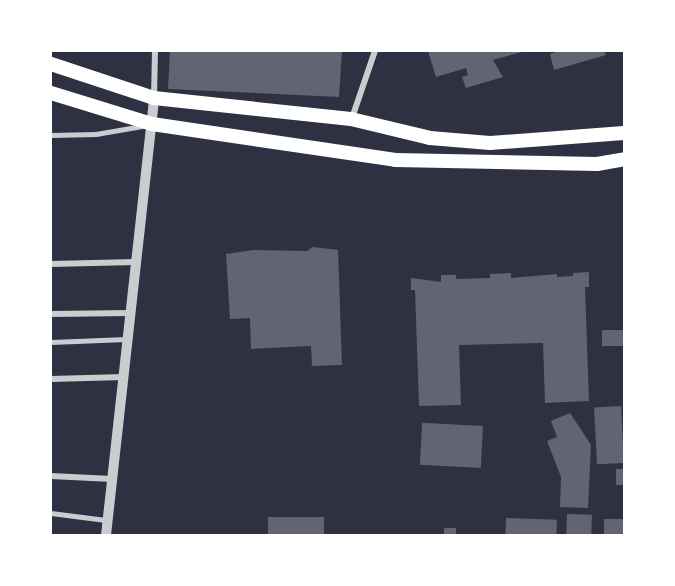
<!DOCTYPE html>
<style>
body{margin:0}
#map{position:relative;width:675px;height:586px;overflow:hidden;background:#2d3142;font-family:Barlow,sans-serif}
div>[style]{position:absolute}
[style*='--x']{left:calc(var(--x)*1px);top:calc(var(--y)*1px);width:calc(var(--w)*1px);rotate:calc(var(--a)*1deg)}
.building>*{inset:0;background:#626471;transform-origin:0 0}
.service>*{height:4.5px;margin:-2.25px;padding:0 2.25px;transform-origin:2.25px;border-radius:2.25px;background:#caccd0}
.minor>*{height:6px;margin:-3px;padding:0 3px;transform-origin:3px;border-radius:3px;background:#caccd0}
.tertiary>*{height:10px;margin:-5px;padding:0 5px;transform-origin:5px;border-radius:5px;background:#caccd0}
.primary>*{height:14px;margin:-7px;padding:0 7px;transform-origin:7px;border-radius:7px;background:#fff}
span{translate:-50% -50%;white-space:nowrap;text-align:center;line-height:1.15;-webkit-text-stroke:4.5px #fff;paint-order:stroke}
.frame{position:absolute;inset:0;border:52px solid #fff;pointer-events:none}
</style>
<div id="map">
<div class="building">
<i style="clip-path:polygon(170px 51px,342px 51px,339px 97px,168px 89px)"></i>
<i style="clip-path:polygon(428px 51px,522px 51px,522px 52px,493px 60px,503px 77px,466px 88px,462px 77px,468px 75px,466px 68px,436px 77px)"></i>
<i style="clip-path:polygon(559px 51px,604px 51px,606px 55px,554px 70px,550px 54px)"></i>
<i style="clip-path:polygon(313px 247px,338px 250px,342px 365px,312px 366px,311px 346px,251px 349px,250px 318px,230px 319px,226px 254px,253px 250px,307px 251px)"></i>
<i style="clip-path:polygon(589px 272px,589px 287px,585px 287px,589px 401px,545px 403px,543px 343px,459px 345px,461px 405px,419px 406px,415px 290px,411px 290px,411px 278px,441px 282px,441px 275px,456px 275px,456px 279px,490px 278px,490px 274px,511px 273px,511px 278px,557px 274px,557px 277px,573px 276px,573px 273px)"></i>
<i style="left:624px;top:330px;width:16px;height:22px;rotate:90deg"></i>
<i style="left:621px;top:406px;width:57px;height:27px;rotate:87deg"></i>
<i style="clip-path:polygon(570px 413px,591px 445px,588px 508px,560px 507px,561px 477px,547px 441px,557px 437px,551px 421px)"></i>
<i style="left:483px;top:426px;width:42px;height:61px;rotate:93deg"></i>
<i style="left:616px;top:469px;width:8px;height:16px"></i>
<i style="left:567px;top:514px;width:25px;height:21px;rotate:2deg"></i>
<i style="left:324px;top:517px;width:18px;height:56px;rotate:90deg"></i>
<i style="left:506px;top:518px;width:51px;height:17px;rotate:2deg"></i>
<i style="left:604px;top:519px;width:20px;height:16px"></i>
<i style="left:444px;top:528px;width:12px;height:7px"></i>
</div>
<div class="service">
<i style="--x:51;--y:135;--w:45;--a:-1.3"></i>
<i style="--x:96;--y:134;--w:48;--a:-9.7"></i>
<i style="--x:51;--y:342;--w:75;--a:-2.3"></i>
<i style="--x:51;--y:513;--w:55;--a:7.3"></i>
</div>
<div class="minor">
<i style="--x:154;--y:98;--w:47;--a:-88.8"></i>
<i style="--x:352;--y:118;--w:71;--a:-71.1"></i>
<i style="--x:51;--y:264;--w:85;--a:-1.3"></i>
<i style="--x:51;--y:314;--w:80;--a:-0.7"></i>
<i style="--x:51;--y:379;--w:73;--a:-1.6"></i>
<i style="--x:51;--y:476;--w:61;--a:2.8"></i>
</div>
<div class="tertiary">
<i style="--x:106;--y:535;--w:440;--a:-83.7"></i>
</div>
<div class="primary">
<i style="--x:51;--y:64;--w:108;--a:18.3"></i>
<i style="--x:154;--y:98;--w:198;--a:6.1"></i>
<i style="--x:351;--y:119;--w:81;--a:13.5"></i>
<i style="--x:430;--y:138;--w:60;--a:4.8"></i>
<i style="--x:490;--y:143;--w:134;--a:-4.3"></i>
<i style="--x:51;--y:93;--w:106;--a:17.1"></i>
<i style="--x:152;--y:124;--w:246;--a:8.4"></i>
<i style="--x:395;--y:160;--w:202;--a:1.1"></i>
<i style="--x:597;--y:164;--w:27;--a:-10"></i>
</div>
<div class="frame"></div>
</div>
